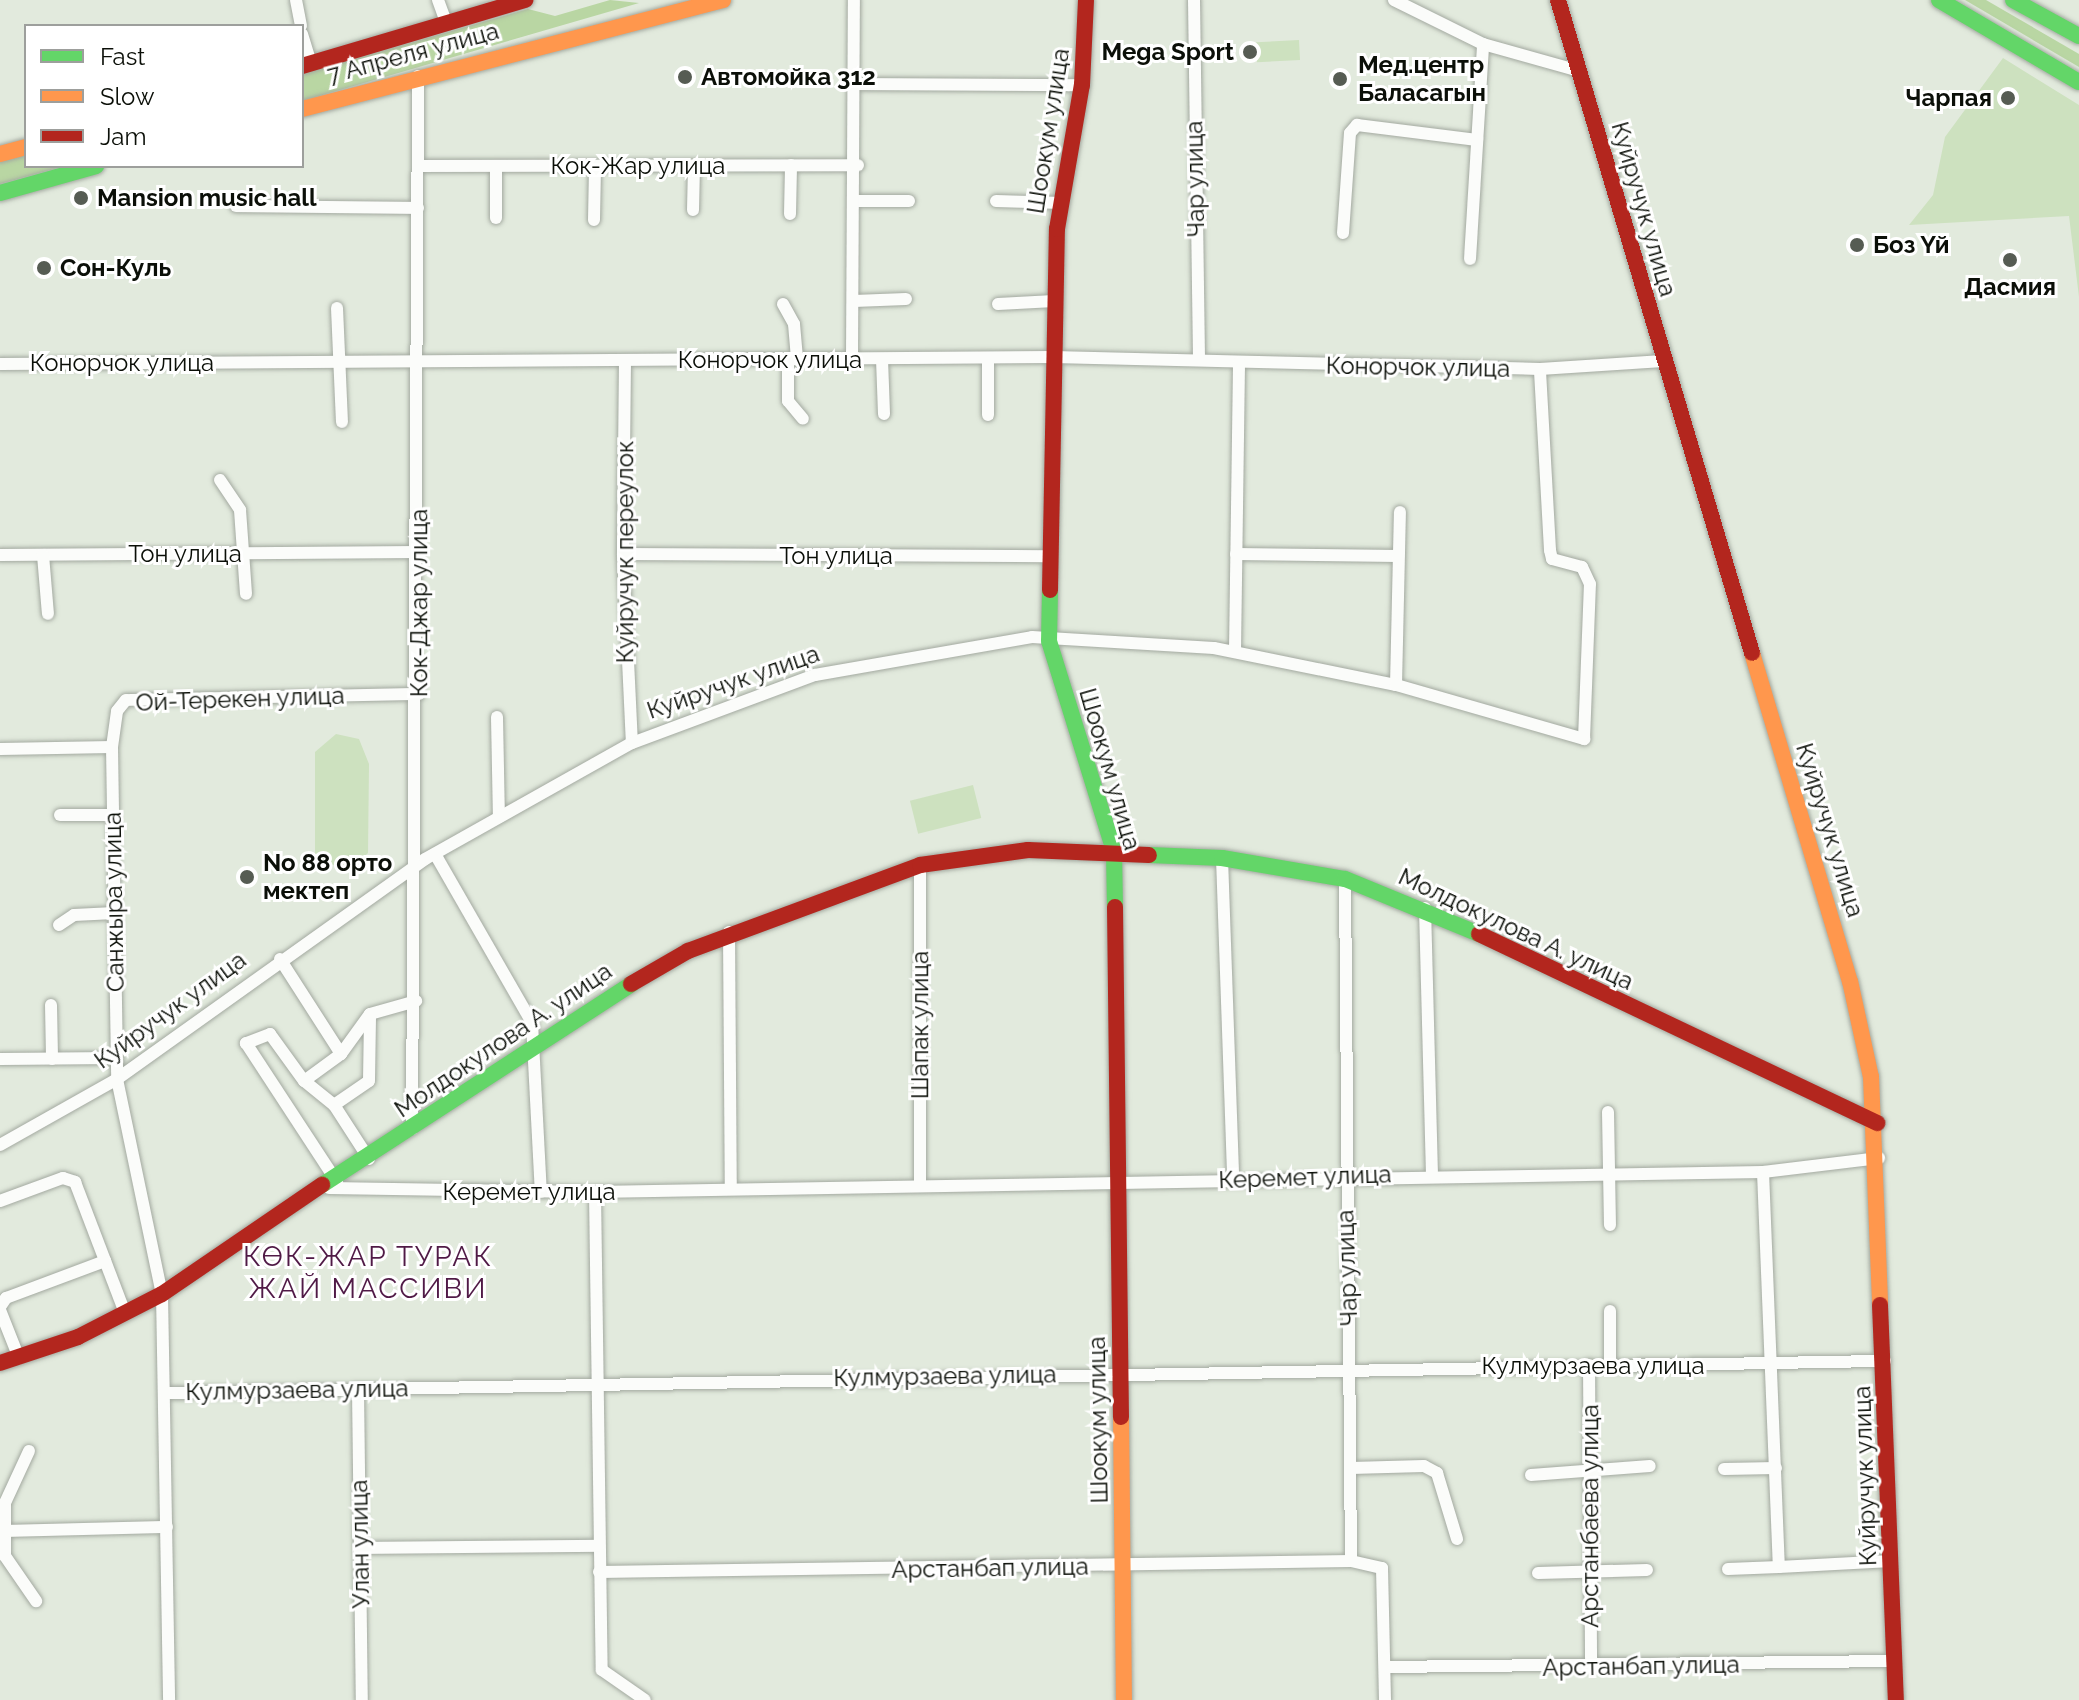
<!DOCTYPE html>
<meta charset="utf-8">
<style>
body{margin:0}
#map{position:relative;width:2079px;height:1700px;overflow:hidden;background:#e2eadd;font-family:Raleway,sans-serif}
div>[style]{position:absolute}
[style*='--x']{left:calc(var(--x)*1px);top:calc(var(--y)*1px);width:calc(var(--w)*1px);rotate:calc(var(--a)*1deg)}
.green>*{inset:0;background:#cde1bf;transform-origin:0 0}
.forest>*{inset:0;background:#b9d6a3}
.roads{filter:drop-shadow(0 0 2px #a3a9a0) drop-shadow(0 0 2px #a3a9a0)}
.street>*{height:12px;margin:-6px;padding:0 6px;transform-origin:6px;border-radius:6px;background:#fbfcfa}
.fast>*{height:16px;margin:-8px;padding:0 8px;transform-origin:8px;border-radius:8px;background:#63d668}
.slow>*{height:16px;margin:-8px;padding:0 8px;transform-origin:8px;border-radius:8px;background:#ff974d}
.jam>*{height:16px;margin:-8px;padding:0 8px;transform-origin:8px;border-radius:8px;background:#b3261e}
.dots>*{width:22px;height:22px;translate:-50% -50%;box-sizing:border-box;border:4px solid #fff;border-radius:50%}
span{translate:-50% -50%;white-space:nowrap;text-align:center;line-height:1.15;-webkit-text-stroke:6px #fff;paint-order:stroke}
.poi-label{font-size:24px;color:#0b0f08;font-weight:700}
.right{translate:-100% -50%;text-align:right}
.left{translate:0 -50%;text-align:left}
.street-label{font-size:24px;color:#0b0f08}
.quarter-label{font-size:28px;color:#501a46;letter-spacing:2px}
.legend{position:absolute;left:24px;top:24px;width:280px;height:144px;box-sizing:border-box;background:#fff;border:2px solid #9d9f9c;margin:0;padding:10px 14px;list-style:none;font-size:24px;color:#0b0f08}
.legend li{display:flex;align-items:center;gap:16px;height:40px}
.legend b{width:40px;border:2px solid #9d9f9c}
</style>
<div id="map">
<div class="green">
<i style="left:1299px;top:40px;width:20px;height:43px;rotate:87deg"></i>
<i style="clip-path:polygon(2003px 58px,2079px 105px,2079px 297px,2069px 216px,1909px 225px,1933px 195px,1945px 137px)"></i>
<i style="clip-path:polygon(336px 734px,359px 739px,369px 764px,368px 853px,349px 871px,315px 858px,315px 752px)"></i>
<i style="left:973px;top:785px;width:34px;height:65px;rotate:76deg"></i>
</div>
<div class="forest">
<i style="clip-path:polygon(610px 0,639px 3px,302px 101px,302px 74px,528px 9px,555px 16px)"></i>
<i style="clip-path:polygon(1965px 0,1986px 0,2079px 54px,2079px 67px)"></i>
<i style="clip-path:polygon(26px 154px,26px 166px,65px 166px,0 184px,0 162px)"></i>
</div>
<div class="roads">
<div class="street">
<i style="--x:296;--y:0;--w:26;--a:79"></i>
<i style="--x:438;--y:0;--w:23;--a:70"></i>
<i style="--x:1194;--y:0;--w:358;--a:89.2"></i>
<i style="--x:1394;--y:0;--w:99;--a:26.3"></i>
<i style="--x:1483;--y:44;--w:100;--a:15.7"></i>
<i style="--x:302;--y:34;--w:31;--a:73"></i>
<i style="--x:857;--y:84;--w:225;--a:0.3"></i>
<i style="--x:418;--y:166;--w:440;--a:-0.1"></i>
<i style="--x:857;--y:201;--w:52;--a:0"></i>
<i style="--x:996;--y:201;--w:66;--a:1.7"></i>
<i style="--x:236;--y:206;--w:182;--a:0.6"></i>
<i style="--x:693;--y:210;--w:44;--a:-88.7"></i>
<i style="--x:790;--y:214;--w:49;--a:-88.8"></i>
<i style="--x:496;--y:218;--w:52;--a:-90"></i>
<i style="--x:594;--y:220;--w:54;--a:-88.9"></i>
<i style="--x:1343;--y:233;--w:100;--a:-86"></i>
<i style="--x:1350;--y:133;--w:11;--a:-49"></i>
<i style="--x:1357;--y:125;--w:121;--a:7.1"></i>
<i style="--x:1470;--y:259;--w:215;--a:-86.5"></i>
<i style="--x:854;--y:301;--w:52;--a:-2.2"></i>
<i style="--x:783;--y:304;--w:23;--a:61"></i>
<i style="--x:794;--y:324;--w:36;--a:85"></i>
<i style="--x:998;--y:304;--w:56;--a:-3.1"></i>
<i style="--x:337;--y:308;--w:114;--a:87.5"></i>
<i style="--x:852;--y:359;--w:359;--a:-89.7"></i>
<i style="--x:882;--y:359;--w:55;--a:87.9"></i>
<i style="--x:788;--y:360;--w:41;--a:90"></i>
<i style="--x:788;--y:401;--w:23;--a:50"></i>
<i style="--x:625;--y:361;--w:193;--a:90.6"></i>
<i style="--x:623;--y:554;--w:189;--a:87.3"></i>
<i style="--x:0;--y:364;--w:1053;--a:-0.38"></i>
<i style="--x:1053;--y:357;--w:487;--a:1.4"></i>
<i style="--x:1540;--y:369;--w:123;--a:-3.7"></i>
<i style="--x:988;--y:415;--w:57;--a:-90"></i>
<i style="--x:220;--y:480;--w:36;--a:56"></i>
<i style="--x:240;--y:510;--w:84;--a:85.9"></i>
<i style="--x:623;--y:554;--w:426;--a:0.3"></i>
<i style="--x:1236;--y:554;--w:162;--a:0.7"></i>
<i style="--x:0;--y:555;--w:419;--a:-0.4"></i>
<i style="--x:43;--y:555;--w:59;--a:85.2"></i>
<i style="--x:1235;--y:651;--w:288;--a:-89.2"></i>
<i style="--x:1396;--y:685;--w:173;--a:-88.7"></i>
<i style="--x:497;--y:717;--w:100;--a:88.9"></i>
<i style="--x:112;--y:747;--w:332;--a:89.1"></i>
<i style="--x:117;--y:1079;--w:220;--a:78.2"></i>
<i style="--x:162;--y:1294;--w:406;--a:89"></i>
<i style="--x:0;--y:749;--w:112;--a:-1"></i>
<i style="--x:112;--y:747;--w:36;--a:-82"></i>
<i style="--x:117;--y:711;--w:14;--a:-51"></i>
<i style="--x:126;--y:700;--w:293;--a:-1.2"></i>
<i style="--x:60;--y:815;--w:53;--a:0"></i>
<i style="--x:435;--y:854;--w:195;--a:60.1"></i>
<i style="--x:532;--y:1023;--w:169;--a:87"></i>
<i style="--x:1222;--y:858;--w:322;--a:88"></i>
<i style="--x:920;--y:865;--w:320;--a:90"></i>
<i style="--x:1345;--y:879;--w:682;--a:89.5"></i>
<i style="--x:1425;--y:908;--w:266;--a:88.5"></i>
<i style="--x:59;--y:925;--w:18;--a:-34"></i>
<i style="--x:74;--y:915;--w:40;--a:-2.9"></i>
<i style="--x:729;--y:932;--w:257;--a:89.6"></i>
<i style="--x:280;--y:959;--w:113;--a:57.3"></i>
<i style="--x:51;--y:1005;--w:54;--a:88.9"></i>
<i style="--x:0;--y:1059;--w:115;--a:-0.5"></i>
<i style="--x:304;--y:1081;--w:58;--a:-125.9"></i>
<i style="--x:270;--y:1034;--w:26;--a:159"></i>
<i style="--x:246;--y:1043;--w:166;--a:56.8"></i>
<i style="--x:334;--y:1105;--w:42;--a:-34.4"></i>
<i style="--x:369;--y:1081;--w:67;--a:-89.1"></i>
<i style="--x:1608;--y:1112;--w:113;--a:89"></i>
<i style="--x:412;--y:1129;--w:1053;--a:-89.67"></i>
<i style="--x:0;--y:1145;--w:134;--a:-29.4"></i>
<i style="--x:117;--y:1079;--w:379;--a:-35.5"></i>
<i style="--x:425;--y:859;--w:237;--a:-29.3"></i>
<i style="--x:632;--y:743;--w:195;--a:-20.4"></i>
<i style="--x:815;--y:675;--w:220;--a:-9.9"></i>
<i style="--x:1032;--y:637;--w:182;--a:3.5"></i>
<i style="--x:1214;--y:648;--w:186;--a:11.5"></i>
<i style="--x:1396;--y:685;--w:196;--a:16"></i>
<i style="--x:1584;--y:739;--w:155;--a:-87.8"></i>
<i style="--x:1590;--y:584;--w:19;--a:-115"></i>
<i style="--x:1582;--y:567;--w:31;--a:-165"></i>
<i style="--x:1552;--y:559;--w:9;--a:-103"></i>
<i style="--x:1550;--y:550;--w:181;--a:-93.2"></i>
<i style="--x:369;--y:1159;--w:64;--a:-122.9"></i>
<i style="--x:334;--y:1105;--w:38;--a:-141"></i>
<i style="--x:304;--y:1081;--w:46;--a:-36.1"></i>
<i style="--x:341;--y:1054;--w:49;--a:-54.1"></i>
<i style="--x:370;--y:1014;--w:48;--a:-15.8"></i>
<i style="--x:1763;--y:1172;--w:395;--a:87.7"></i>
<i style="--x:1779;--y:1567;--w:112;--a:-3.1"></i>
<i style="--x:329;--y:1188;--w:266;--a:0.9"></i>
<i style="--x:595;--y:1192;--w:1168;--a:-0.98"></i>
<i style="--x:1763;--y:1172;--w:117;--a:-6.9"></i>
<i style="--x:595;--y:1192;--w:478;--a:89.2"></i>
<i style="--x:602;--y:1670;--w:52;--a:34.9"></i>
<i style="--x:0;--y:1201;--w:67;--a:-20.1"></i>
<i style="--x:63;--y:1178;--w:13;--a:18"></i>
<i style="--x:75;--y:1182;--w:140;--a:69.1"></i>
<i style="--x:0;--y:1307;--w:11;--a:-56"></i>
<i style="--x:6;--y:1298;--w:106;--a:-20.5"></i>
<i style="--x:0;--y:1310;--w:52;--a:68.4"></i>
<i style="--x:1610;--y:1311;--w:54;--a:90"></i>
<i style="--x:1589;--y:1365;--w:302;--a:89.6"></i>
<i style="--x:358;--y:1389;--w:311;--a:89.3"></i>
<i style="--x:165;--y:1393;--w:1720;--a:-1.07"></i>
<i style="--x:29;--y:1451;--w:57;--a:114.8"></i>
<i style="--x:5;--y:1503;--w:53;--a:90"></i>
<i style="--x:5;--y:1556;--w:55;--a:55.4"></i>
<i style="--x:1351;--y:1468;--w:73;--a:-1.6"></i>
<i style="--x:1424;--y:1466;--w:15;--a:28"></i>
<i style="--x:1437;--y:1473;--w:69;--a:73.1"></i>
<i style="--x:1724;--y:1469;--w:52;--a:-1.1"></i>
<i style="--x:1531;--y:1475;--w:119;--a:-4.3"></i>
<i style="--x:0;--y:1531;--w:167;--a:-1.4"></i>
<i style="--x:360;--y:1548;--w:238;--a:-0.5"></i>
<i style="--x:1728;--y:1569;--w:51;--a:-2.2"></i>
<i style="--x:599;--y:1572;--w:752;--a:-0.84"></i>
<i style="--x:1351;--y:1561;--w:32;--a:13"></i>
<i style="--x:1382;--y:1568;--w:132;--a:88.7"></i>
<i style="--x:1538;--y:1573;--w:109;--a:-1.6"></i>
<i style="--x:1386;--y:1667;--w:509;--a:-0.68"></i>
</div>
<div class="fast">
<i style="--x:1939;--y:0;--w:162;--a:30.4"></i>
<i style="--x:2013;--y:0;--w:75;--a:28.6"></i>
<i style="--x:0;--y:193;--w:100;--a:-15.7"></i>
<i style="--x:1050;--y:590;--w:51;--a:91.1"></i>
<i style="--x:1049;--y:641;--w:220;--a:72.8"></i>
<i style="--x:1114;--y:851;--w:56;--a:89"></i>
<i style="--x:1149;--y:855;--w:73;--a:2.4"></i>
<i style="--x:1222;--y:858;--w:125;--a:9.7"></i>
<i style="--x:1345;--y:879;--w:145;--a:22.3"></i>
<i style="--x:322;--y:1185;--w:369;--a:-33"></i>
</div>
<div class="slow">
<i style="--x:302;--y:109;--w:435;--a:-14.5"></i>
<i style="--x:0;--y:154;--w:27;--a:-15"></i>
<i style="--x:1752;--y:653;--w:342;--a:73.4"></i>
<i style="--x:1850;--y:981;--w:98;--a:77.7"></i>
<i style="--x:1871;--y:1077;--w:228;--a:87.7"></i>
<i style="--x:1121;--y:1417;--w:283;--a:89.4"></i>
</div>
<div class="jam">
<i style="--x:1558;--y:0;--w:681;--a:73.45"></i>
<i style="--x:302;--y:66;--w:233;--a:-16.5"></i>
<i style="--x:1050;--y:590;--w:361;--a:-88.9"></i>
<i style="--x:1057;--y:229;--w:146;--a:-80.2"></i>
<i style="--x:1082;--y:85;--w:85;--a:-87.3"></i>
<i style="--x:1115;--y:907;--w:510;--a:89.33"></i>
<i style="--x:1479;--y:934;--w:441;--a:25.4"></i>
<i style="--x:631;--y:984;--w:66;--a:-30.1"></i>
<i style="--x:688;--y:951;--w:247;--a:-20.3"></i>
<i style="--x:920;--y:865;--w:109;--a:-7.9"></i>
<i style="--x:1028;--y:850;--w:121;--a:2.4"></i>
<i style="--x:1880;--y:1305;--w:395;--a:87.7"></i>
<i style="--x:0;--y:1363;--w:82;--a:-18.4"></i>
<i style="--x:78;--y:1337;--w:94;--a:-27.1"></i>
<i style="--x:162;--y:1294;--w:194;--a:-34.3"></i>
</div>
</div>
<div class="dots">
<i style="left:1250px;top:52px;background:#565c53"></i>
<i style="left:685px;top:77px;background:#565c53"></i>
<i style="left:1340px;top:79px;background:#565c53"></i>
<i style="left:2008px;top:98px;background:#565c53"></i>
<i style="left:81px;top:198px;background:#565c53"></i>
<i style="left:1857px;top:245px;background:#565c53"></i>
<i style="left:2010px;top:260px;background:#565c53"></i>
<i style="left:44px;top:268px;background:#565c53"></i>
<i style="left:247px;top:877px;background:#565c53"></i>
</div>
<div class="poi-label">
<span class="right" style="left:1234px;top:52px">Mega Sport</span>
<span class="left" style="left:1358px;top:79px">Мед.центр<br>Баласагын</span>
<span class="left" style="left:701px;top:77px">Автомойка 312</span>
<span class="right" style="left:1992px;top:98px">Чарпая</span>
<span class="left" style="left:97px;top:198px">Mansion music hall</span>
<span class="left" style="left:1873px;top:245px">Боз Үй</span>
<span class="left" style="left:60px;top:268px">Сон-Куль</span>
<span style="left:2010px;top:287px">Дасмия</span>
<span class="left" style="left:263px;top:877px">No 88 орто<br>мектеп</span>
</div>
<div class="street-label">
<span style="left:413px;top:53px;rotate:-15deg">7 Апреля улица</span>
<span style="left:1048px;top:131px;rotate:-81deg">Шоокум улица</span>
<span style="left:638px;top:166px">Кок-Жар улица</span>
<span style="left:1195px;top:179px;rotate:-91deg">Чар улица</span>
<span style="left:1644px;top:209px;rotate:74deg">Куйручук улица</span>
<span style="left:770px;top:360px">Конорчок улица</span>
<span style="left:122px;top:363px">Конорчок улица</span>
<span style="left:1418px;top:367px;rotate:1deg">Конорчок улица</span>
<span style="left:625px;top:552px;rotate:-90deg">Куйручук переулок</span>
<span style="left:185px;top:554px">Тон улица</span>
<span style="left:836px;top:556px">Тон улица</span>
<span style="left:419px;top:603px;rotate:-90deg">Кок-Джар улица</span>
<span style="left:733px;top:682px;rotate:-19deg">Куйручук улица</span>
<span style="left:240px;top:699px;rotate:-2deg">Ой-Терекен улица</span>
<span style="left:1110px;top:769px;rotate:74deg">Шоокум улица</span>
<span style="left:1830px;top:830px;rotate:73deg">Куйручук улица</span>
<span style="left:114px;top:902px;rotate:-91deg">Санжыра улица</span>
<span style="left:1516px;top:929px;rotate:25deg">Молдокулова А. улица</span>
<span style="left:170px;top:1010px;rotate:-36deg">Куйручук улица</span>
<span style="left:920px;top:1025px;rotate:-90deg">Шапак улица</span>
<span style="left:503px;top:1040px;rotate:-34deg">Молдокулова А. улица</span>
<span style="left:1305px;top:1177px;rotate:-2deg">Керемет улица</span>
<span style="left:529px;top:1192px">Керемет улица</span>
<span style="left:1347px;top:1268px;rotate:-92deg">Чар улица</span>
<span style="left:1593px;top:1366px">Кулмурзаева улица</span>
<span style="left:945px;top:1376px;rotate:-1deg">Кулмурзаева улица</span>
<span style="left:297px;top:1390px;rotate:-1deg">Кулмурзаева улица</span>
<span style="left:1098px;top:1420px;rotate:-91deg">Шоокум улица</span>
<span style="left:1865px;top:1476px;rotate:-92deg">Куйручук улица</span>
<span style="left:1590px;top:1516px;rotate:-90deg">Арстанбаева улица</span>
<span style="left:360px;top:1544px;rotate:-91deg">Улан улица</span>
<span style="left:990px;top:1568px;rotate:-1deg">Арстанбап улица</span>
<span style="left:1641px;top:1666px;rotate:-1deg">Арстанбап улица</span>
</div>
<div class="quarter-label">
<span style="left:368px;top:1273px">КӨК-ЖАР ТУРАК<br>ЖАЙ МАССИВИ</span>
</div>
<ul class="legend">
<li><b style="height:10px;background:#63d668"></b>Fast</li>
<li><b style="height:10px;background:#ff974d"></b>Slow</li>
<li><b style="height:10px;background:#b3261e"></b>Jam</li>
</ul>
</div>
